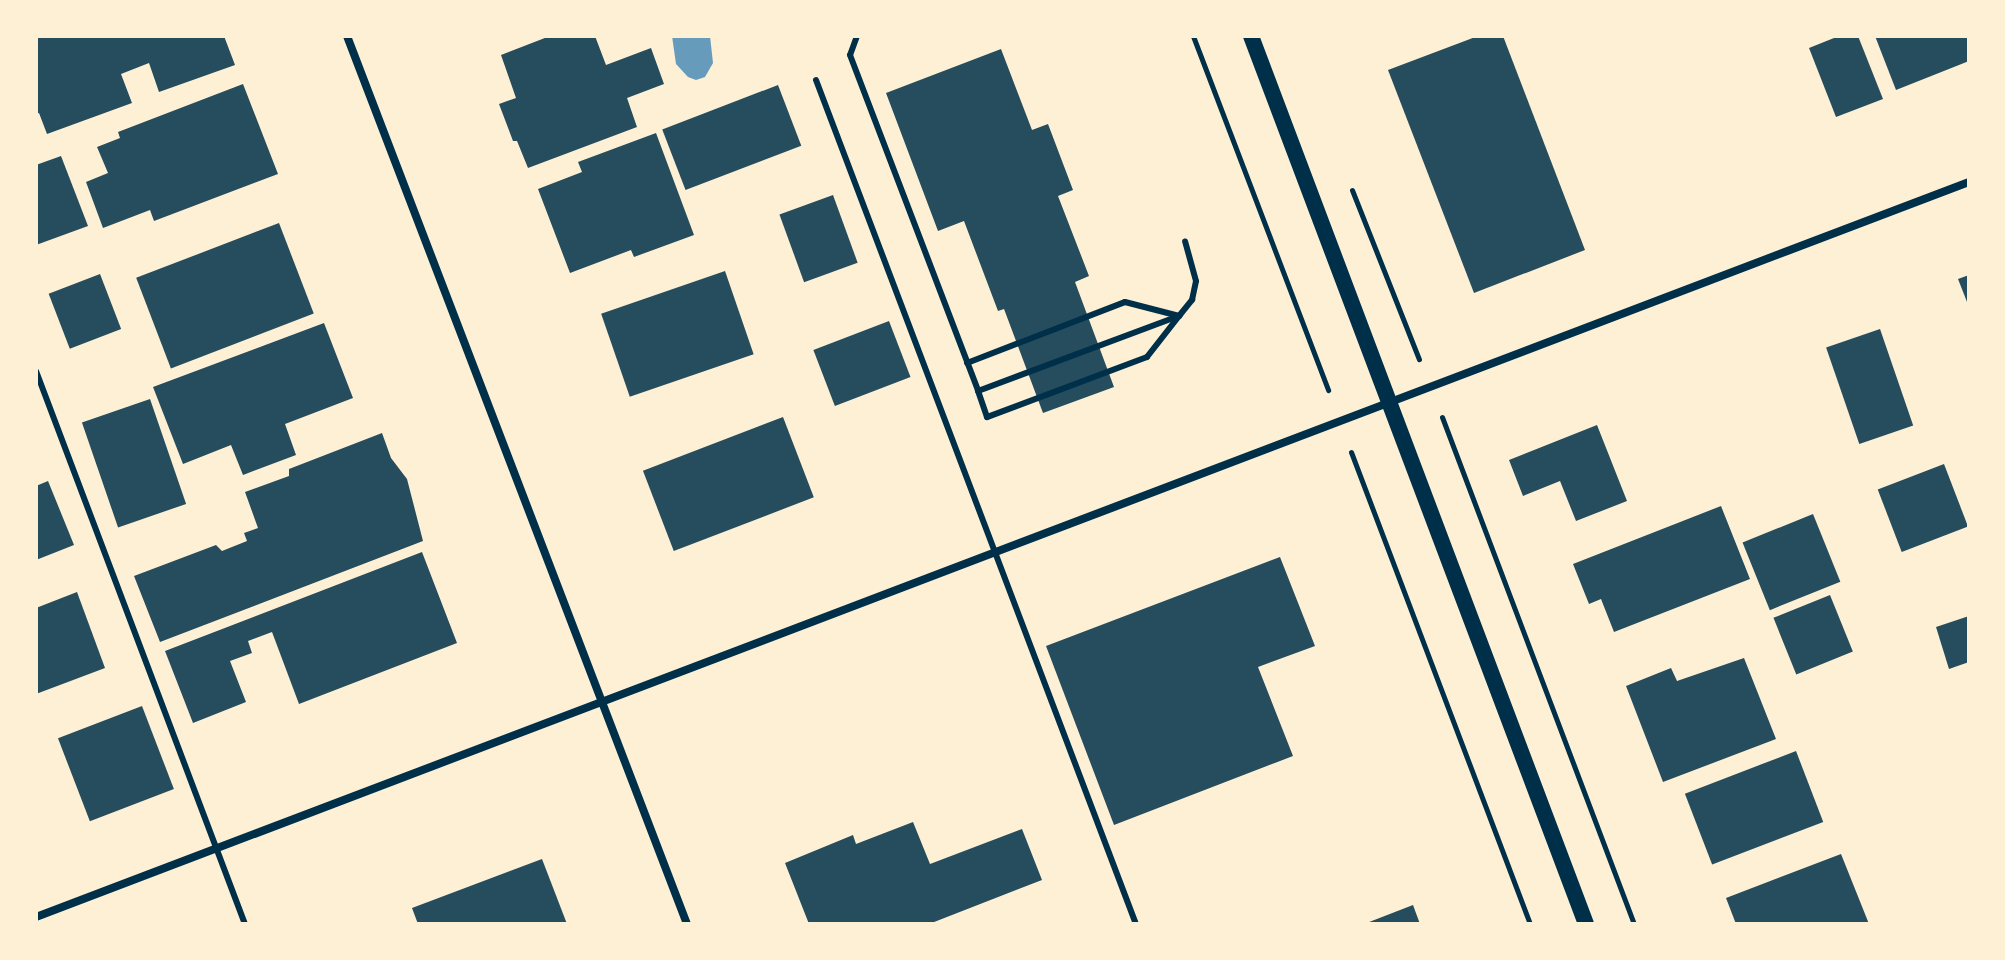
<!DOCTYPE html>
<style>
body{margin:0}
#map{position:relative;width:2005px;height:960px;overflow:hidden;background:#fdf0d5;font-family:"Sofia Sans Condensed",sans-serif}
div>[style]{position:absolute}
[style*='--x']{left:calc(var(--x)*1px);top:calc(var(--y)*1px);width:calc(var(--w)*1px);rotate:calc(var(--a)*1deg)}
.water>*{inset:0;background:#669bbc}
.building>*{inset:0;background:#264d5e;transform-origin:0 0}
.path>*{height:5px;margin:-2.5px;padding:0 2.5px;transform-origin:2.5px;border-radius:2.5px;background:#003049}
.service>*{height:6px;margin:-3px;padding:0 3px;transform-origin:3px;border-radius:3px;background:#003049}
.minor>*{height:8px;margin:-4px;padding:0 4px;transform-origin:4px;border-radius:4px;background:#003049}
.secondary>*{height:16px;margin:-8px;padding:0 8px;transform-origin:8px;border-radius:8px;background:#003049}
span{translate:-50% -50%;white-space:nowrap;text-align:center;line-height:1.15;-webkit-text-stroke:8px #fdf0d5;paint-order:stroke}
.frame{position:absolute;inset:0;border:38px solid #fdf0d5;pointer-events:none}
</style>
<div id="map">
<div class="water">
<i style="clip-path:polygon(672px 36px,710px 36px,713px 63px,705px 77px,696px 80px,688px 77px,676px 64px)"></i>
</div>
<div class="building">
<i style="clip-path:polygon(36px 36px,224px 36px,235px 65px,159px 92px,149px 63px,121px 74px,132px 103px,47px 134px,39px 113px,36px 114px)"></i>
<i style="clip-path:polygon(550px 36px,595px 36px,606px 65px,651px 48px,664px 84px,627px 98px,637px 127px,528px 168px,517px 141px,513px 141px,499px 104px,516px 98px,501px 55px)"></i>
<i style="clip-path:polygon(1478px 36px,1503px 36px,1585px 250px,1474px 293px,1388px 70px)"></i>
<i style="clip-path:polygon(1839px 36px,1858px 36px,1883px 99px,1836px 117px,1809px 48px)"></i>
<i style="clip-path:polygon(1875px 36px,1969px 36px,1969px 61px,1896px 90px)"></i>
<i style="clip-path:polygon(1001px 49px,1032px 130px,1048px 124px,1073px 190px,1058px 196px,1089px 276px,1075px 282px,1114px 387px,1043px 413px,1004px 309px,998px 311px,964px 221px,938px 231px,886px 93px)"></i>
<i style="clip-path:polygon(243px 84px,278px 174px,154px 221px,150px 210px,103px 228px,86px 182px,108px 173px,97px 147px,120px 138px,118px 132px)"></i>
<i style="left:778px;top:85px;width:65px;height:124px;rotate:69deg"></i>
<i style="clip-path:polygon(656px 133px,694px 235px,634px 257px,631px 250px,570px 273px,538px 189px,582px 172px,578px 162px)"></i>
<i style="clip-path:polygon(61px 156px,88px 226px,36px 245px,36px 165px)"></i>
<i style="left:833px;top:195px;width:72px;height:57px;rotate:70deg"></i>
<i style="left:279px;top:223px;width:97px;height:153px;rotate:69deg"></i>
<i style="left:725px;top:271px;width:88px;height:131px;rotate:71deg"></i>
<i style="left:100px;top:274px;width:59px;height:55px;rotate:69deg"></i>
<i style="clip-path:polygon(1969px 275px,1969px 307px,1958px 279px)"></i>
<i style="left:889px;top:321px;width:60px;height:81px;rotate:69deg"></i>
<i style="clip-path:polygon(324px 323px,353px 398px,285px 424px,296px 455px,243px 475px,231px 445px,183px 464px,153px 387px)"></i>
<i style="left:1880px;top:329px;width:102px;height:57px;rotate:71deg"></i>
<i style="left:150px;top:399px;width:111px;height:72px;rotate:71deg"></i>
<i style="left:783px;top:417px;width:86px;height:150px;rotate:69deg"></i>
<i style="clip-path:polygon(1597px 425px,1627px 501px,1576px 521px,1560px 481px,1523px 496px,1509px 460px)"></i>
<i style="clip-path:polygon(382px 433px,391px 458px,407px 479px,423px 541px,160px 642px,134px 576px,216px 545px,222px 551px,247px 541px,244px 533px,258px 528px,245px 492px,289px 476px,289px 469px)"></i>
<i style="left:1944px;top:464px;width:67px;height:71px;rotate:69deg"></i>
<i style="clip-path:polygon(48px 481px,74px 545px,36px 560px,36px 486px)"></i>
<i style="clip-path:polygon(1721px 506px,1750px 579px,1614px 632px,1601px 599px,1589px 604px,1573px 564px)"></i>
<i style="left:1813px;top:514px;width:73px;height:76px;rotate:68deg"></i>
<i style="clip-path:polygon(422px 552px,457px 643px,299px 704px,272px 632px,248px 641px,252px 653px,230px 661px,246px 702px,193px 723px,165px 651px)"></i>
<i style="clip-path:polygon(1280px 557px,1315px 646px,1258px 667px,1293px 756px,1114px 825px,1046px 646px)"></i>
<i style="clip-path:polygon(77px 592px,105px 668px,36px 694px,36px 608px)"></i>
<i style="left:1830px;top:595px;width:61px;height:61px;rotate:68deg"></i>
<i style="clip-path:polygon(1969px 616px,1969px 662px,1949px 669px,1936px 627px)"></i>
<i style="clip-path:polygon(1744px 658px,1776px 739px,1663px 782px,1626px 686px,1671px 668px,1677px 681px)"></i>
<i style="left:142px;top:706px;width:89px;height:90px;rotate:69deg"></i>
<i style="left:1796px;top:751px;width:76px;height:119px;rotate:69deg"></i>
<i style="clip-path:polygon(913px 822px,930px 864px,1022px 829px,1042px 880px,929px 924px,809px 924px,785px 863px,853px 835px,856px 844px)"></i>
<i style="clip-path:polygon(1841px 854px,1869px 924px,1736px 924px,1726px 898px)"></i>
<i style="clip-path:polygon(542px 859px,567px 924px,418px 924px,412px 908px)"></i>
<i style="clip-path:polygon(1413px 905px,1420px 924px,1364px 924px)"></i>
</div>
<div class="path">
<i style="--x:1193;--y:36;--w:379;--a:69.1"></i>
<i style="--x:1352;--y:190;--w:182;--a:68.4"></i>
<i style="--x:1442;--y:417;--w:542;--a:69.26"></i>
<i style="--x:1351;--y:452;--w:505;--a:69.23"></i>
</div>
<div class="service">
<i style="--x:857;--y:36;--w:20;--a:110"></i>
<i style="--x:850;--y:55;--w:360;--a:69.1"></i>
<i style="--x:978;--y:391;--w:215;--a:-20.5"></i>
<i style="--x:1179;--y:316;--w:21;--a:-51"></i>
<i style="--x:1192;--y:300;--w:19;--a:-78"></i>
<i style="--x:1196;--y:281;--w:41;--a:-105.4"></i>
<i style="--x:816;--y:80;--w:903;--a:69.24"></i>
<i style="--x:967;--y:363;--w:169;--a:-21.1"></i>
<i style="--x:1125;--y:302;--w:56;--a:14.5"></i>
<i style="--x:1179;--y:316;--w:52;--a:128"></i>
<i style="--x:1147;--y:357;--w:171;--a:159.4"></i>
<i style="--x:987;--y:417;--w:28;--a:-109"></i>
<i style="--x:36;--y:371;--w:591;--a:69.3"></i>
</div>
<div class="minor">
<i style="--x:347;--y:36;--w:951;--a:69.05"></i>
<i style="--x:36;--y:917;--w:2068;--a:-20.82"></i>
</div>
<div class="secondary">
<i style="--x:1251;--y:36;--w:949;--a:69.33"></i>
</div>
<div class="frame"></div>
</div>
